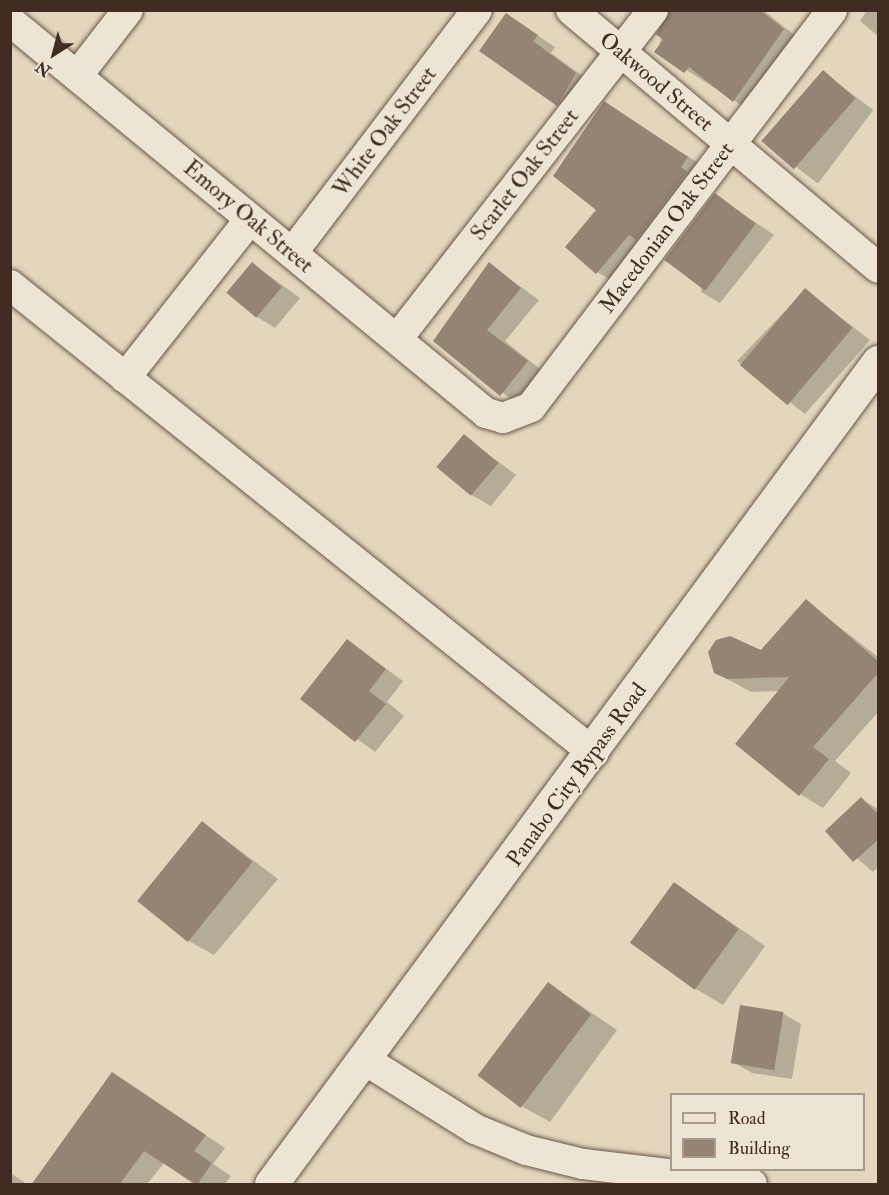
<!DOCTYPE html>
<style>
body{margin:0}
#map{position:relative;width:889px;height:1195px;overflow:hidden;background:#e2d7bd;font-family:"IM FELL Double Pica",serif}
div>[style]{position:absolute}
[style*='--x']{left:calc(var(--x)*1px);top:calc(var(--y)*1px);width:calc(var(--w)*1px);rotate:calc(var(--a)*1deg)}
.shadow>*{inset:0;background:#0003;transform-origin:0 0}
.building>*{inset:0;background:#958473;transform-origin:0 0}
.roads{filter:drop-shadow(0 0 2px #695649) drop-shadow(0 0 2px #695649)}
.street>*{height:30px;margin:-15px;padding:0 15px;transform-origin:15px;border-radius:15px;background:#ece5d4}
.secondary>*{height:33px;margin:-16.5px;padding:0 16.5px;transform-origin:16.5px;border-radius:16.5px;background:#ece5d4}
span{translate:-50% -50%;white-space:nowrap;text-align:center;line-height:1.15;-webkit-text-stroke:4.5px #ece5d4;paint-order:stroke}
.street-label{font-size:22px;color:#412b22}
.frame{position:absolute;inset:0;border:12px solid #412b22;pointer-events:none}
.legend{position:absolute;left:670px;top:1093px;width:195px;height:78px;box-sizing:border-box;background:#ece5d4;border:2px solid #a89b8d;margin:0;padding:8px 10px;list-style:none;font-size:18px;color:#412b22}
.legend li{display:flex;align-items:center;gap:12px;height:30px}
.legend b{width:30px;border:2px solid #a89b8d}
.north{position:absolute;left:24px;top:24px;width:60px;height:60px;-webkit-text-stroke:4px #ece5d4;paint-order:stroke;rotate:216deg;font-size:16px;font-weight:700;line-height:24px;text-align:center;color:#412b22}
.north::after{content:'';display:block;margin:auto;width:21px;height:27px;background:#412b22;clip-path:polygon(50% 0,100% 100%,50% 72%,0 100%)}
</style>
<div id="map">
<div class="shadow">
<i style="clip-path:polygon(671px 10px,763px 10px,802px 41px,752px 112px,657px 51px)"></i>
<i style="clip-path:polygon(867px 10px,878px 10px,878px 36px,860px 21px)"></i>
<i style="clip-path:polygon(507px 15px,555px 47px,551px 53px,595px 85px,576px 115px,558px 104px)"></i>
<i style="left:823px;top:72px;width:63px;height:92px;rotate:37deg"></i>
<i style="clip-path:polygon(605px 103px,706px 168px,616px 283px,597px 272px)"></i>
<i style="clip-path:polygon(715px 195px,774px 235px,720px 303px,701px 292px)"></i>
<i style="clip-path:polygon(253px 264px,300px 298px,275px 328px,257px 317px)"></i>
<i style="clip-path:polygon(489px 264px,539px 300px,505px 341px,545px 373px,520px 406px,435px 341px)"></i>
<i style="clip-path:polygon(805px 290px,870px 340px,805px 414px,737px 361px)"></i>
<i style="clip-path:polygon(464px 436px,516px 475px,491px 506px,472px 495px)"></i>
<i style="clip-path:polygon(806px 601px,878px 657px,878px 712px,835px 761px,851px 773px,823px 808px,800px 794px,780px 691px,751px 692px,715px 672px,762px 651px)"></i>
<i style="clip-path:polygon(348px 641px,403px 681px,387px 702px,404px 716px,375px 752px,302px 698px)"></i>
<i style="clip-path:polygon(861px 799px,878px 809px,878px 867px,873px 872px,827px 832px)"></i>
<i style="clip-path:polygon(203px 823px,278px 879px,214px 955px,187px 940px)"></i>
<i style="clip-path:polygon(675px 884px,765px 946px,723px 1005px,696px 989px)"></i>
<i style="clip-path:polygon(549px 984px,617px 1030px,550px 1122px,523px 1107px)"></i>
<i style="clip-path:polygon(782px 1013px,801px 1024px,792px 1079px,752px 1073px,733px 1062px)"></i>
<i style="clip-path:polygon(113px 1074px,225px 1148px,213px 1164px,231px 1176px,225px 1184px,193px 1184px,164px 1163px,147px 1184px,32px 1184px)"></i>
<i style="clip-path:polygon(10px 1173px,27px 1184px,10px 1184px)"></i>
</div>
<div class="building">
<i style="clip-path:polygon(670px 10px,760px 10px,784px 29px,733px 102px,689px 67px,684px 73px,654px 52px,663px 40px,656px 34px)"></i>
<i style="clip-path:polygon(506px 13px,538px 35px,533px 41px,576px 73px,557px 106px,479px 51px)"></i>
<i style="left:823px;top:70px;width:43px;height:94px;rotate:41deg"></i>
<i style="clip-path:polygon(604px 101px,688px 157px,681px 167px,687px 172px,636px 240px,629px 235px,596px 274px,565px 247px,596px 210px,553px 176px)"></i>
<i style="left:715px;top:193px;width:51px;height:84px;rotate:37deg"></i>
<i style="left:252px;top:262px;width:39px;height:40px;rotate:40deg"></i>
<i style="clip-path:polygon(489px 262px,521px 288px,487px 330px,528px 361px,500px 396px,433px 341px)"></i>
<i style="left:805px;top:288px;width:62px;height:101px;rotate:40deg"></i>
<i style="left:464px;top:434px;width:45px;height:43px;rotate:40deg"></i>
<i style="clip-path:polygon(806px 599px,879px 662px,879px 672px,813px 747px,829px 759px,799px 796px,735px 744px,789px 677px,727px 679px,714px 673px,708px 652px,716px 640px,730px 636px,761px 650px)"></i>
<i style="clip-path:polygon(347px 639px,386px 669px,369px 691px,386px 704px,355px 742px,300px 699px)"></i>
<i style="clip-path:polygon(861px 797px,879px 815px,879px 839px,853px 862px,825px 831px)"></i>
<i style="left:202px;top:821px;width:65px;height:103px;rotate:39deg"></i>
<i style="left:674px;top:882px;width:80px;height:75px;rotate:36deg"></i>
<i style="left:548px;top:982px;width:54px;height:117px;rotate:37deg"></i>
<i style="left:740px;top:1005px;width:44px;height:59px;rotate:9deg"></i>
<i style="clip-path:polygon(112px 1072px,206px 1135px,194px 1151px,212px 1163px,197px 1185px,144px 1151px,119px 1185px,31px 1185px)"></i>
</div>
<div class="roads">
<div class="street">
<i style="--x:571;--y:10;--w:401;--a:40"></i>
<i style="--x:10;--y:21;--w:617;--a:39.47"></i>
<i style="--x:486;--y:413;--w:18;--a:16"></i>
<i style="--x:503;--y:418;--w:30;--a:-21"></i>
<i style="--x:531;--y:407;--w:498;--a:-52.8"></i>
<i style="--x:77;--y:76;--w:83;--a:-52.3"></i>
<i style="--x:292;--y:253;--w:305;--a:-52.7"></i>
<i style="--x:10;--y:285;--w:748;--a:38.71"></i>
<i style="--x:397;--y:339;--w:417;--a:-52.1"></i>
<i style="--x:125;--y:378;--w:202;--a:-51.8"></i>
<i style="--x:365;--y:1060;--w:130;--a:32.1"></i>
<i style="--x:475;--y:1129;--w:55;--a:22.4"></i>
<i style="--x:526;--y:1150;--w:59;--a:13.8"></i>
<i style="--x:583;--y:1164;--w:170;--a:6.7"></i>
</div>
<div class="secondary">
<i style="--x:271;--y:1184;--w:1022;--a:-53.56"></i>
</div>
</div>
<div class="street-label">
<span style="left:656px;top:82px;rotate:40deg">Oakwood Street</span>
<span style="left:385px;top:132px;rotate:-53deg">White Oak Street</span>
<span style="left:525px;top:175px;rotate:-52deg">Scarlet Oak Street</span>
<span style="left:248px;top:217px;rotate:40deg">Emory Oak Street</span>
<span style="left:667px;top:228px;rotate:-53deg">Macedonian Oak Street</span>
<span style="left:577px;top:775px;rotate:-54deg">Panabo City Bypass Road</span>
</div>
<div class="frame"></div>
<ul class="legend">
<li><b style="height:8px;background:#ece5d4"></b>Road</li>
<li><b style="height:16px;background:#958473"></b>Building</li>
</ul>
<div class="north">N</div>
</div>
